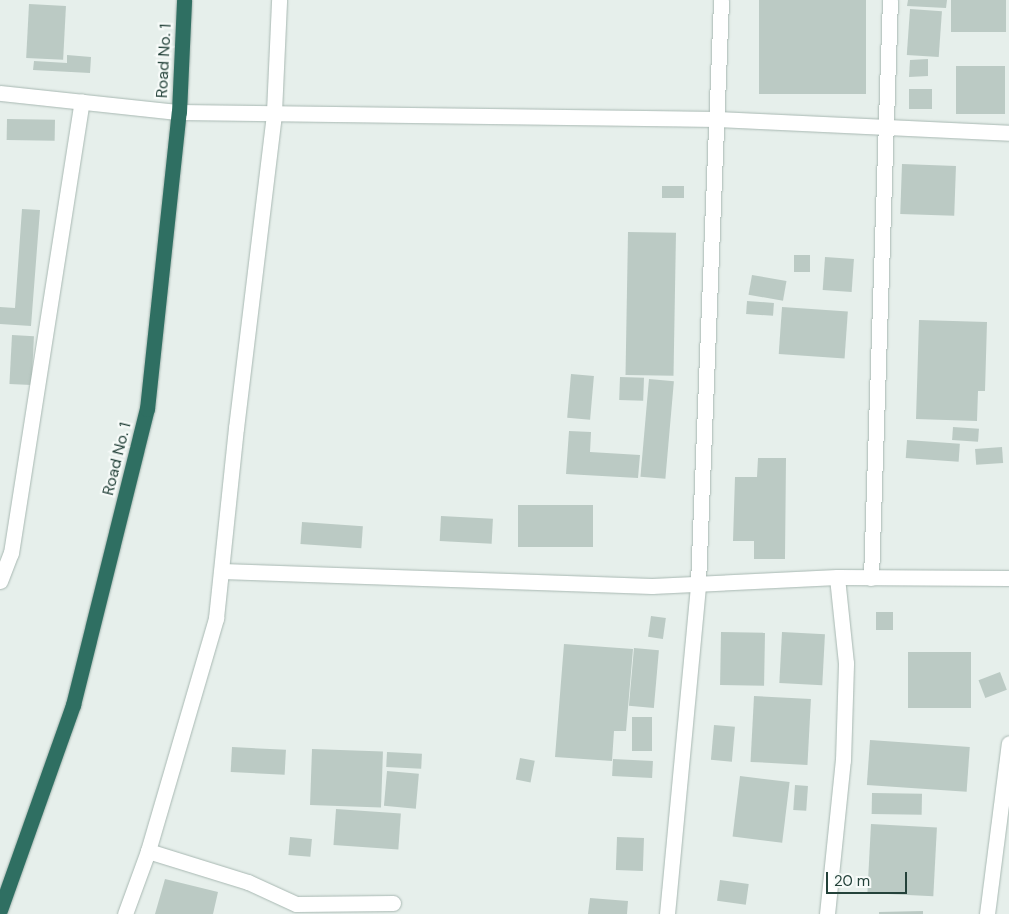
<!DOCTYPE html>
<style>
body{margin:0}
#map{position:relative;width:1009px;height:914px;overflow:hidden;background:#e6efeb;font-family:"DM Sans",sans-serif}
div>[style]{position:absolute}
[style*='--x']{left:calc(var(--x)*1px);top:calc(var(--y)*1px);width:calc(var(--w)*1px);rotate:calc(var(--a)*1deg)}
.building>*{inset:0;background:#bbcac4;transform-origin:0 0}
.roads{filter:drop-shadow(0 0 1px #a8b8b2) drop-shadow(0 0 1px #a8b8b2)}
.minor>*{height:15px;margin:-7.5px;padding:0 7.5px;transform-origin:7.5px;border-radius:7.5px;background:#fff}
.highway>*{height:15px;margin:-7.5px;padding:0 7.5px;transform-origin:7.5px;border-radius:7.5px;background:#2f6f62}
span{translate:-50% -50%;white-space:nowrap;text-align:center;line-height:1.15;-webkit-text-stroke:4.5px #f7fbf9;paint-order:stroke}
.street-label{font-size:16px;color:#24423a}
.scale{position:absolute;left:826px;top:872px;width:81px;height:22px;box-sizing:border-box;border:2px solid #24423a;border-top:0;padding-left:6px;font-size:15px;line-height:18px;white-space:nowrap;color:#24423a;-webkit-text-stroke:4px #f7fbf9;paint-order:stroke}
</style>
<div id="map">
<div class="building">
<i style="left:759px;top:0;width:107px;height:94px"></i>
<i style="clip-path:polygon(908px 0,947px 0,946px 8px,907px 6px)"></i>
<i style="left:951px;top:0;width:55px;height:32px"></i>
<i style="left:29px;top:4px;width:37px;height:54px;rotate:3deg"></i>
<i style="left:910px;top:9px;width:32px;height:46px;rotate:4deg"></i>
<i style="clip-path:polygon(67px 55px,91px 57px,90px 73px,33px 70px,34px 61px,67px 63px)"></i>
<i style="clip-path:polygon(928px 59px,928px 76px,909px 77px,910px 60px)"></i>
<i style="left:1005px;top:66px;width:48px;height:49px;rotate:90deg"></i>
<i style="left:909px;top:89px;width:23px;height:20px"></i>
<i style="left:7px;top:119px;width:48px;height:21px;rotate:1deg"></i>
<i style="left:902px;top:164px;width:54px;height:50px;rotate:2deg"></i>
<i style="left:684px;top:186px;width:12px;height:22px;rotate:90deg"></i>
<i style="clip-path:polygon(22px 209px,40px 210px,31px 326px,0 324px,0 307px,15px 308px)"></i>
<i style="left:628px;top:232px;width:48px;height:143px;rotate:1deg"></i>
<i style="left:810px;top:255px;width:17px;height:16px;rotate:90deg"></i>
<i style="left:825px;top:257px;width:29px;height:33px;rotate:4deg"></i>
<i style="left:752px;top:275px;width:35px;height:20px;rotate:10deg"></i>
<i style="left:747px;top:301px;width:27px;height:13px;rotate:4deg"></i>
<i style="left:782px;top:307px;width:66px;height:47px;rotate:4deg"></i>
<i style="clip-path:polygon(919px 320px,987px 322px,985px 391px,978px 391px,977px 421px,916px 419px)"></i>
<i style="left:12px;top:335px;width:22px;height:49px;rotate:3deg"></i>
<i style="left:571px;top:374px;width:23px;height:44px;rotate:5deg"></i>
<i style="left:620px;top:377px;width:24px;height:23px;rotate:2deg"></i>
<i style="left:649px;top:379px;width:25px;height:98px;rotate:5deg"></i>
<i style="left:953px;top:427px;width:26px;height:13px;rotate:4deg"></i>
<i style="clip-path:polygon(569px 431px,591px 432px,590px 452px,640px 455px,638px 478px,566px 474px)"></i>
<i style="left:907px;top:440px;width:53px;height:18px;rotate:4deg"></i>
<i style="left:1002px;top:447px;width:16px;height:27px;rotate:86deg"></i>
<i style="clip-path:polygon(758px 458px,786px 458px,785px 559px,754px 559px,754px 541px,733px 541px,735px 477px,757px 477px)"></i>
<i style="left:518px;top:505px;width:75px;height:42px"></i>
<i style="left:441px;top:516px;width:52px;height:25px;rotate:3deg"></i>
<i style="left:302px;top:522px;width:61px;height:22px;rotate:4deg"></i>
<i style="left:876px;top:612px;width:17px;height:18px"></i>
<i style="left:651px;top:616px;width:15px;height:21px;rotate:8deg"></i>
<i style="left:721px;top:632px;width:44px;height:53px;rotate:1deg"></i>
<i style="left:782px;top:632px;width:43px;height:51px;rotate:3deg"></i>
<i style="clip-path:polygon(564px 644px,633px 649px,626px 731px,614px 731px,612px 761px,555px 757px)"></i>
<i style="left:634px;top:648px;width:25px;height:58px;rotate:5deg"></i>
<i style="left:908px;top:652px;width:63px;height:56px"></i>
<i style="left:1000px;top:672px;width:19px;height:23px;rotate:69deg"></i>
<i style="left:754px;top:696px;width:57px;height:66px;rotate:3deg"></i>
<i style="left:632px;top:717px;width:20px;height:34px"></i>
<i style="left:714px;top:725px;width:21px;height:35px;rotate:5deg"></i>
<i style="left:870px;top:740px;width:100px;height:45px;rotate:4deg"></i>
<i style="left:232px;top:747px;width:54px;height:25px;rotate:3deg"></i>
<i style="left:312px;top:749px;width:71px;height:56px;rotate:2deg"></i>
<i style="left:387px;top:752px;width:35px;height:15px;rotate:3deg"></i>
<i style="left:520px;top:758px;width:15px;height:22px;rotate:11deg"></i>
<i style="left:613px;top:759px;width:40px;height:17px;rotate:3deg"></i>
<i style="left:387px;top:771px;width:32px;height:35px;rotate:5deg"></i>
<i style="left:740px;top:776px;width:50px;height:61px;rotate:7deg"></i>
<i style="left:795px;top:785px;width:13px;height:25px;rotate:4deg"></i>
<i style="left:872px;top:793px;width:50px;height:21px;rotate:1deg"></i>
<i style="left:336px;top:809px;width:65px;height:36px;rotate:4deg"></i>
<i style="left:871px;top:824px;width:66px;height:69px;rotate:3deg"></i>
<i style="left:290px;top:837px;width:22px;height:18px;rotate:5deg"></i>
<i style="left:617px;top:837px;width:27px;height:33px;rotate:2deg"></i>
<i style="clip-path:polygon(165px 879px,218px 892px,213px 914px,155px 914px)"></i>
<i style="left:720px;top:880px;width:29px;height:21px;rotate:8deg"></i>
<i style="clip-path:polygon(590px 898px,628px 901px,627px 914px,588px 914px)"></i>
<i style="clip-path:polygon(923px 911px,923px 914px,879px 914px,879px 912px)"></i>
</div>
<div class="roads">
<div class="minor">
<i style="--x:0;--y:93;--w:180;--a:6.1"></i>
<i style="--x:179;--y:112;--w:538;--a:0.75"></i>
<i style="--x:717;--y:119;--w:292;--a:2.7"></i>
<i style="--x:222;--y:571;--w:430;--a:2"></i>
<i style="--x:652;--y:586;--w:185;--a:-2.8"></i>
<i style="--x:837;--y:577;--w:172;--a:0.3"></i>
<i style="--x:871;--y:578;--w:578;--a:-88.12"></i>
<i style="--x:0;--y:581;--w:30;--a:-69"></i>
<i style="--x:11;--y:553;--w:457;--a:-81.1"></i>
<i style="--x:148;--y:851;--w:105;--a:17.2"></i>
<i style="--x:248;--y:882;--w:53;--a:24.6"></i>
<i style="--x:296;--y:904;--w:97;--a:-0.6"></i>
<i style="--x:125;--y:914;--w:67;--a:-69.9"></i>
<i style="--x:148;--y:851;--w:243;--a:-73.7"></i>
<i style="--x:216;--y:618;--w:191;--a:-84"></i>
<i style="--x:236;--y:428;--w:318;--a:-83.1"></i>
<i style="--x:274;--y:112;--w:112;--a:-87.4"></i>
<i style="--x:667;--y:914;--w:331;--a:-84.6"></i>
<i style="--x:698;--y:584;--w:584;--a:-87.74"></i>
<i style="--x:827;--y:914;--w:155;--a:-84.1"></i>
<i style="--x:843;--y:760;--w:97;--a:-88.2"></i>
<i style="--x:846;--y:663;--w:86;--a:-96"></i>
<i style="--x:987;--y:914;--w:172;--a:-82.7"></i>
</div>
<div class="highway">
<i style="--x:0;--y:910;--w:218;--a:-70.4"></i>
<i style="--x:73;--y:705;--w:305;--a:-76"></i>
<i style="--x:147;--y:409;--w:299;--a:-83.9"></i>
<i style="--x:179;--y:112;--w:112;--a:-87.4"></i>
</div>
</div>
<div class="street-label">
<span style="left:164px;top:61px;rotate:-87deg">Road No. 1</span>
<span style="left:117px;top:459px;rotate:-76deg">Road No. 1</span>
</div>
<div class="scale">20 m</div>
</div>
